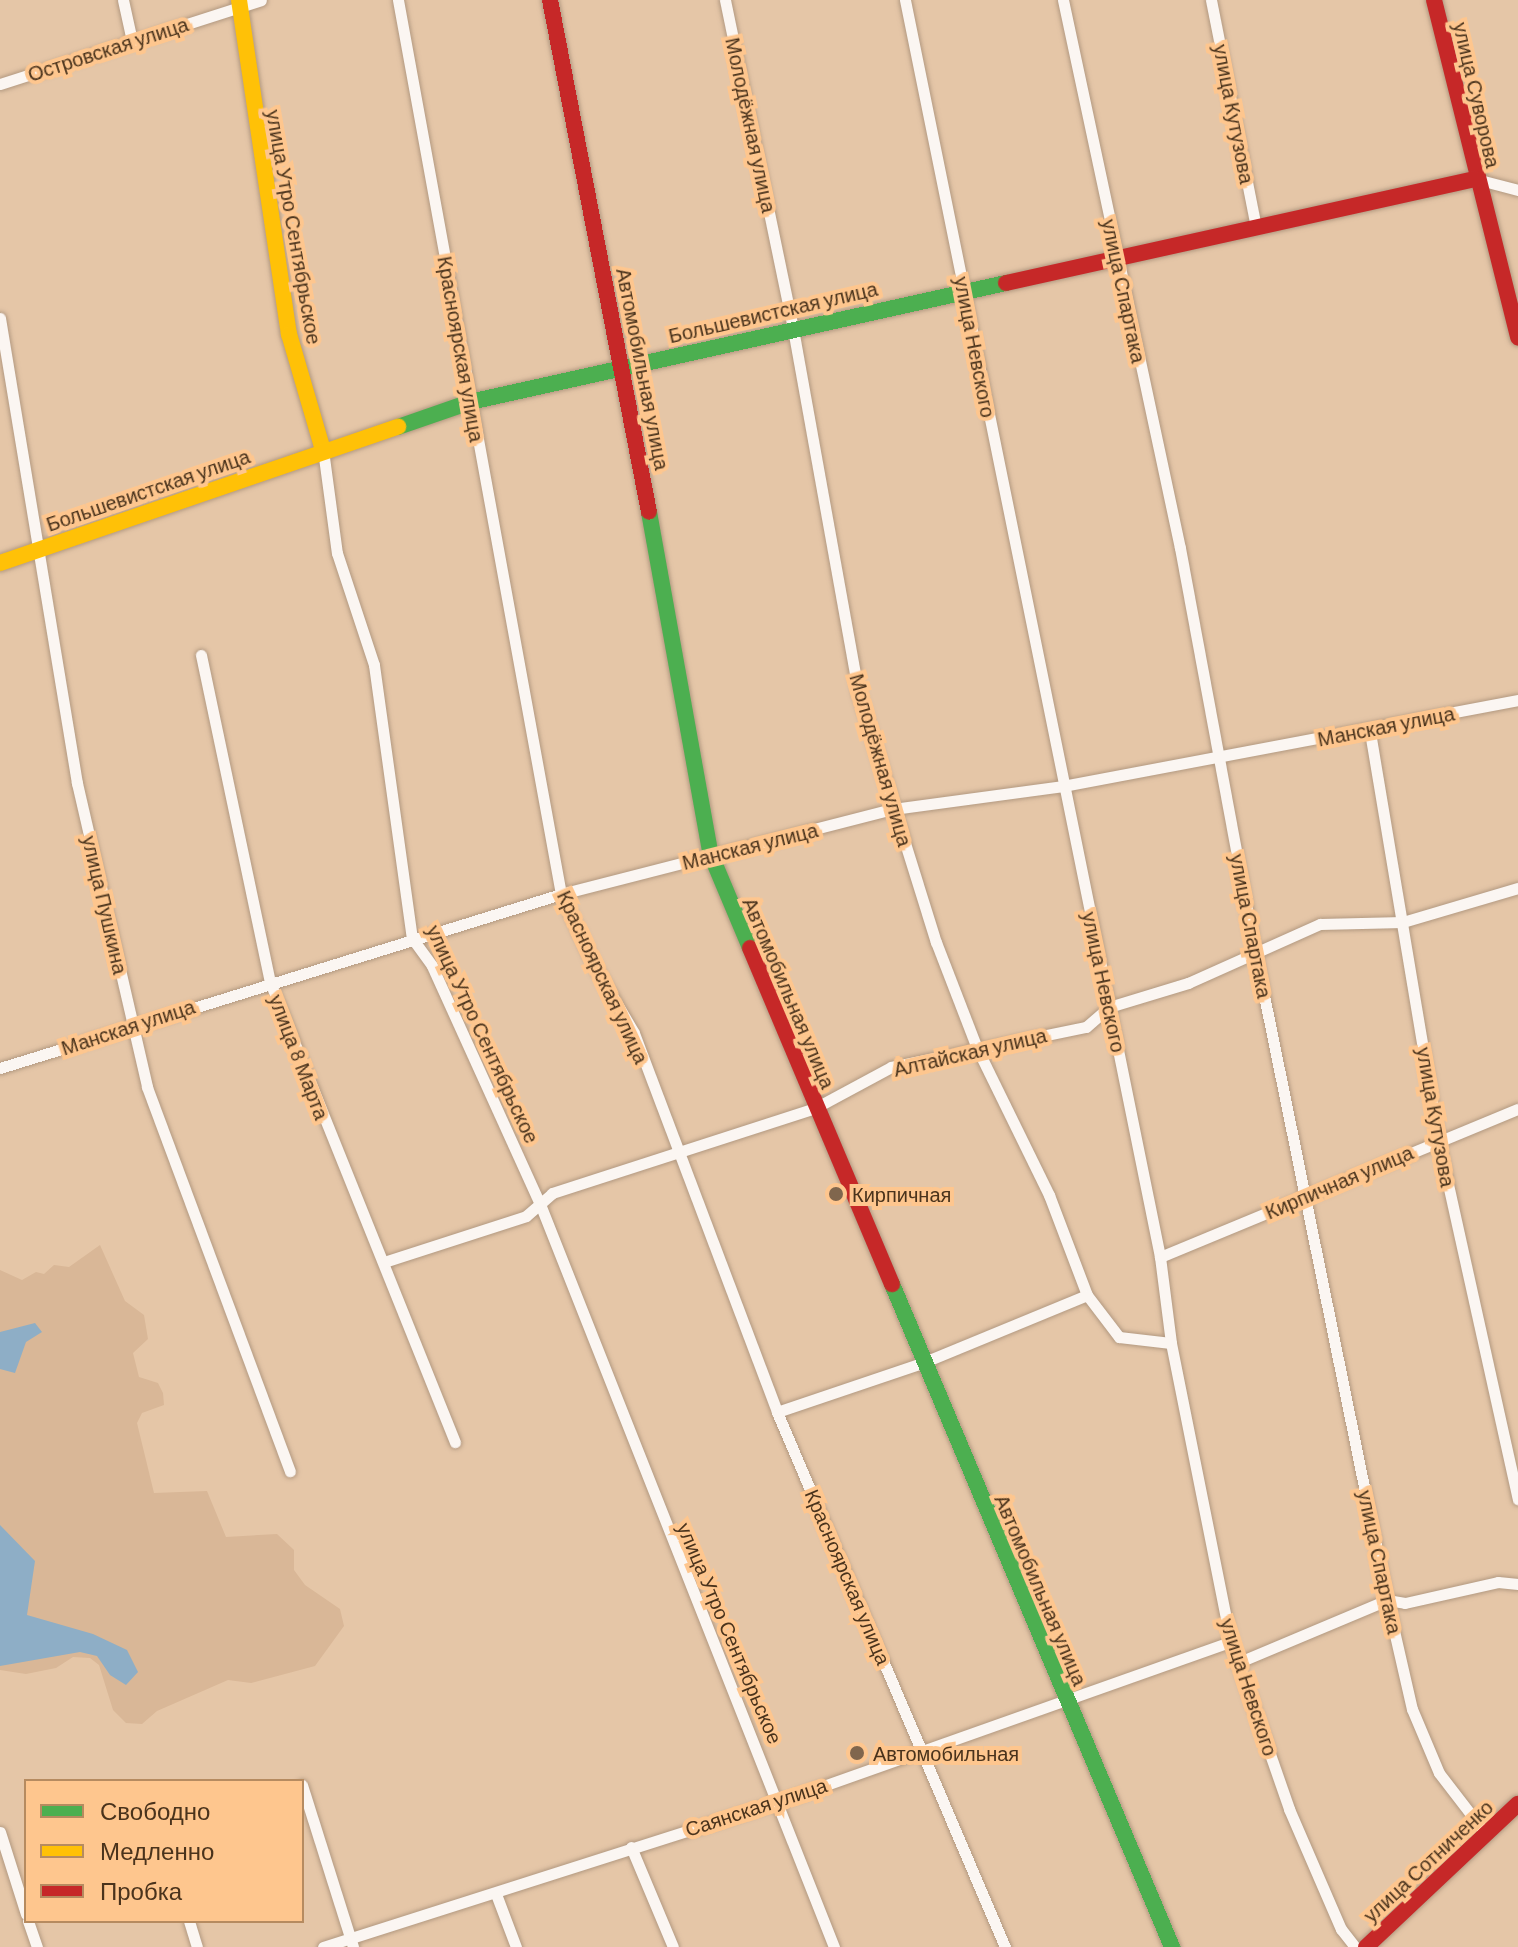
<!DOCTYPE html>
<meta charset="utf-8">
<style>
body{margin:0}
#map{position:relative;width:1518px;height:1947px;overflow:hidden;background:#e5c6a7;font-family:Barlow,sans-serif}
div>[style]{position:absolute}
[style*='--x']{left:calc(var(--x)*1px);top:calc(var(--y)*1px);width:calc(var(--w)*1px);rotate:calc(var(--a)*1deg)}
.green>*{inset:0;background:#d9b797}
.water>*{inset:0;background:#8eaec6}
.roads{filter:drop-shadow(0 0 2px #b29981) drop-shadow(0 0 2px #b29981)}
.street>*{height:11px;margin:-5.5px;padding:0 5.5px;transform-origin:5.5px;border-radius:5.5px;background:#fbf6f2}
.fast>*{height:16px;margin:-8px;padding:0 8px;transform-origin:8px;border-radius:8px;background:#4caf50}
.slow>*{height:16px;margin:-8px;padding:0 8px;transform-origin:8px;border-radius:8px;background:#ffc107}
.jam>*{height:16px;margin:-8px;padding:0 8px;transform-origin:8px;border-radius:8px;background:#c62828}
.dots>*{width:22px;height:22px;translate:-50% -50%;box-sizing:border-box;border:4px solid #fec68e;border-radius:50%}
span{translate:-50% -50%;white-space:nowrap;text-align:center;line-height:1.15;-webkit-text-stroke:8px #fec68e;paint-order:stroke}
.street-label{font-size:20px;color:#4a331c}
.poi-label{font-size:20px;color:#4a331c}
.left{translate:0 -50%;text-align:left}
.legend{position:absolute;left:24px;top:1779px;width:280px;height:144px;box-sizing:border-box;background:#fec68e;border:2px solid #b68b60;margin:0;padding:10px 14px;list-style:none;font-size:24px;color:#4a331c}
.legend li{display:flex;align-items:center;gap:16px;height:40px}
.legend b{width:40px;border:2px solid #b68b60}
</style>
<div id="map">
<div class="green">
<i style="clip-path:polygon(100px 1245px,125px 1301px,144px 1315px,148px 1339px,133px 1353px,139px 1377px,158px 1383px,163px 1393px,164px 1405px,142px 1413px,137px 1423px,154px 1493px,207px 1491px,226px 1537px,277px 1534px,294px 1550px,294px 1570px,305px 1585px,340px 1609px,344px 1626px,315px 1666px,251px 1683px,228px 1680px,157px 1711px,142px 1724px,126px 1723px,113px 1710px,99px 1665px,90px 1658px,73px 1657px,56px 1668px,26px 1674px,0 1670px,0 1270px,22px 1280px,36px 1272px,44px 1274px,54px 1265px,69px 1267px)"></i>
</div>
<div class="water">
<i style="clip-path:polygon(35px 1323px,42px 1332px,26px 1342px,15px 1373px,0 1369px,0 1332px)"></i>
<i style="clip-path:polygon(0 1525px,35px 1561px,27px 1615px,93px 1634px,127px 1650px,138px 1672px,126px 1685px,110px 1675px,97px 1656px,80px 1652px,0 1666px)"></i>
</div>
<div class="roads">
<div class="street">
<i style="--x:123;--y:0;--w:42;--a:77.6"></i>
<i style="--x:398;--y:0;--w:909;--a:79.67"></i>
<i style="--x:561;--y:894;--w:76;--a:65.1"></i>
<i style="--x:593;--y:963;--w:81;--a:59.6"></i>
<i style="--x:634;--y:1033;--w:405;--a:69.3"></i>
<i style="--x:777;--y:1412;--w:582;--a:66.92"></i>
<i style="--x:725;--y:0;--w:336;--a:78.3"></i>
<i style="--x:793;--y:329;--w:369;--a:79.8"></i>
<i style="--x:858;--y:692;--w:262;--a:72.7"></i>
<i style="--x:936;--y:942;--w:114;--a:68.9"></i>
<i style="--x:977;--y:1048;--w:164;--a:63.9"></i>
<i style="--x:1049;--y:1195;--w:107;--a:69.2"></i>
<i style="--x:1087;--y:1295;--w:53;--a:52.7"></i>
<i style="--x:1119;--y:1337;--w:52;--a:6.6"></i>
<i style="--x:905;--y:0;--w:1283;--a:78.53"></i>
<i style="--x:1160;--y:1257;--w:87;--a:82.7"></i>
<i style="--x:1171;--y:1343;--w:305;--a:78.7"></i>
<i style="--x:1231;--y:1642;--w:177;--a:70.8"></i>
<i style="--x:1289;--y:1809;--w:131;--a:66.6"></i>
<i style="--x:1341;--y:1929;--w:23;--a:52"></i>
<i style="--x:1063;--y:0;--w:560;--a:77.95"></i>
<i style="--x:1180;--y:548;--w:410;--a:79.5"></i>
<i style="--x:1255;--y:951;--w:662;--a:78.5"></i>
<i style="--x:1387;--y:1600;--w:112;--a:77.1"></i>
<i style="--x:1412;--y:1709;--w:69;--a:67.1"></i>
<i style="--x:1439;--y:1773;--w:77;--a:52.4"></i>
<i style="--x:1211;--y:0;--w:231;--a:78.8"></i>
<i style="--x:0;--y:84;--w:274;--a:-17.8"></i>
<i style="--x:1476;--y:179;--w:43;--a:14.7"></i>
<i style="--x:0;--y:318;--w:471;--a:80.6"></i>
<i style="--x:77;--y:783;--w:312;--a:77"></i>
<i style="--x:147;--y:1087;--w:410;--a:69.6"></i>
<i style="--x:323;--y:450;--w:104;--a:82.3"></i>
<i style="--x:337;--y:553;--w:118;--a:71.7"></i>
<i style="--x:374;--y:665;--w:276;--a:82.1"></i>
<i style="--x:412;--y:938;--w:34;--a:54"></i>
<i style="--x:432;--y:966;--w:261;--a:65.6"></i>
<i style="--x:540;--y:1204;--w:799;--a:68.41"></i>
<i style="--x:201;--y:655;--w:334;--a:78.1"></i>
<i style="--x:270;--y:982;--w:496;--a:68.1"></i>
<i style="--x:1370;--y:732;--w:413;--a:80.5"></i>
<i style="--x:1438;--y:1139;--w:369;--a:77.5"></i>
<i style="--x:0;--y:1068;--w:587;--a:-17.23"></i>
<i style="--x:561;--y:894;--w:343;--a:-14.4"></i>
<i style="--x:893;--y:809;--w:172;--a:-7.7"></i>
<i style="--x:1063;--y:786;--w:463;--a:-10.7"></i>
<i style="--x:1160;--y:1257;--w:387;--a:-22.5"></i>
<i style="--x:384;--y:1262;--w:149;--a:-17.9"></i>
<i style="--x:526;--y:1216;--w:35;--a:-41"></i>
<i style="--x:552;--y:1193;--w:276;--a:-17.9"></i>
<i style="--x:815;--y:1108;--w:86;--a:-28.3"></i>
<i style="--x:891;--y:1067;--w:199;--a:-11.6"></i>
<i style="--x:1086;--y:1027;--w:30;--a:-41"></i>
<i style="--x:1109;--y:1007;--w:83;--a:-16.9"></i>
<i style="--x:1188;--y:983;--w:145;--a:-24.1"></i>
<i style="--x:1320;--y:924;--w:83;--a:-1.4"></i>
<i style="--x:1403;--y:922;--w:120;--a:-16.5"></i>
<i style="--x:777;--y:1412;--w:153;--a:-18.7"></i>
<i style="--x:922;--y:1363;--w:178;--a:-22.4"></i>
<i style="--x:1237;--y:1663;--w:163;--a:-22.8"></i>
<i style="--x:1387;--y:1600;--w:18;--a:9"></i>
<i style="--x:1405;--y:1603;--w:95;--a:-12.7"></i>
<i style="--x:1498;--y:1582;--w:20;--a:6"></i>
<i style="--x:302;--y:1785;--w:170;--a:72.5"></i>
<i style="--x:0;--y:1832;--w:86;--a:72.4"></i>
<i style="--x:631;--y:1847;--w:108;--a:67.2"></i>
<i style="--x:496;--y:1894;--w:57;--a:69.3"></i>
<i style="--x:28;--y:1921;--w:28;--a:71"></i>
<i style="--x:189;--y:1921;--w:27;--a:73"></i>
<i style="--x:323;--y:1947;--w:478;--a:-17.7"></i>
<i style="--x:778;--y:1802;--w:480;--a:-19.5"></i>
</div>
<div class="fast">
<i style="--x:398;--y:427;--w:76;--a:-19.1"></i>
<i style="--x:470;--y:402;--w:549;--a:-12.52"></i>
<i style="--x:649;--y:512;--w:349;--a:79.8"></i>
<i style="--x:711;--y:855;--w:101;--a:67.2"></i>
<i style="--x:892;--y:1284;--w:720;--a:67.1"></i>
</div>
<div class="slow">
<i style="--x:239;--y:0;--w:338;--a:81.5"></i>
<i style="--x:289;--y:334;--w:121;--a:73.7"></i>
<i style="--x:0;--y:563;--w:421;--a:-18.9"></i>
</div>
<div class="jam">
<i style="--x:550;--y:0;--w:521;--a:79.06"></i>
<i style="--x:1434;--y:0;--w:348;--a:76"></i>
<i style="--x:1006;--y:283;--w:481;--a:-12.5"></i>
<i style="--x:750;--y:948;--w:365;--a:67.1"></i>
<i style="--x:1366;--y:1947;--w:209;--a:-43.3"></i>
</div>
</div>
<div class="dots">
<i style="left:836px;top:1194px;background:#80664d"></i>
<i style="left:857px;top:1753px;background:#80664d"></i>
</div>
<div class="street-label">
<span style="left:108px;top:49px;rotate:-18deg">Островская улица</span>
<span style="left:1477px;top:95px;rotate:77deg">улица Суворова</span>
<span style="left:1234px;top:114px;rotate:79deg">улица Кутузова</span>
<span style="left:751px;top:125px;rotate:78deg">Молодёжная улица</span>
<span style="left:294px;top:227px;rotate:80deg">улица Утро Сентябрьское</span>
<span style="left:1124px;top:291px;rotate:78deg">улица Спартака</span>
<span style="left:773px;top:312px;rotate:-13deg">Большевистская улица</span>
<span style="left:975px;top:347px;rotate:79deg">улица Невского</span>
<span style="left:461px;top:349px;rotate:80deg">Красноярская улица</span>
<span style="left:643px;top:369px;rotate:79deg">Автомобильная улица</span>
<span style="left:148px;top:490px;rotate:-19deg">Большевистская улица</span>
<span style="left:1386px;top:726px;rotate:-11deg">Манская улица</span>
<span style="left:881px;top:760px;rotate:74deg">Молодёжная улица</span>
<span style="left:750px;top:846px;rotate:-14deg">Манская улица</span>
<span style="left:105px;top:905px;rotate:77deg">улица Пушкина</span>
<span style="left:1251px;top:926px;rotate:79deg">улица Спартака</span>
<span style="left:603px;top:977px;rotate:65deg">Красноярская улица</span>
<span style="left:1104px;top:982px;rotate:78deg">улица Невского</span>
<span style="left:789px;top:993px;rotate:67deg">Автомобильная улица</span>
<span style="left:128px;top:1027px;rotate:-18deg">Манская улица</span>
<span style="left:483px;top:1034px;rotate:65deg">улица Утро Сентябрьское</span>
<span style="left:970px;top:1052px;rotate:-13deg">Алтайская улица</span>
<span style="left:299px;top:1057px;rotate:69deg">улица 8 Марта</span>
<span style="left:1436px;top:1117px;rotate:80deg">улица Кутузова</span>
<span style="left:1339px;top:1182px;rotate:-23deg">Кирпичная улица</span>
<span style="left:1380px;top:1562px;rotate:78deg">улица Спартака</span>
<span style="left:848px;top:1577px;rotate:67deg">Красноярская улица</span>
<span style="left:1041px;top:1590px;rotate:67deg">Автомобильная улица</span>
<span style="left:730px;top:1633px;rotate:67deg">улица Утро Сентябрьское</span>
<span style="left:1249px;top:1687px;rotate:72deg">улица Невского</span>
<span style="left:756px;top:1807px;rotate:-18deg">Саянская улица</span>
<span style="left:1428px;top:1861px;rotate:-43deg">улица Сотниченко</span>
</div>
<div class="poi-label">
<span class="left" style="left:852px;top:1194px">Кирпичная</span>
<span class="left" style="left:873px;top:1753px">Автомобильная</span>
</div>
<ul class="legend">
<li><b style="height:10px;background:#4caf50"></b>Свободно</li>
<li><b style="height:10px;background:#ffc107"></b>Медленно</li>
<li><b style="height:10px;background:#c62828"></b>Пробка</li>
</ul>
</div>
